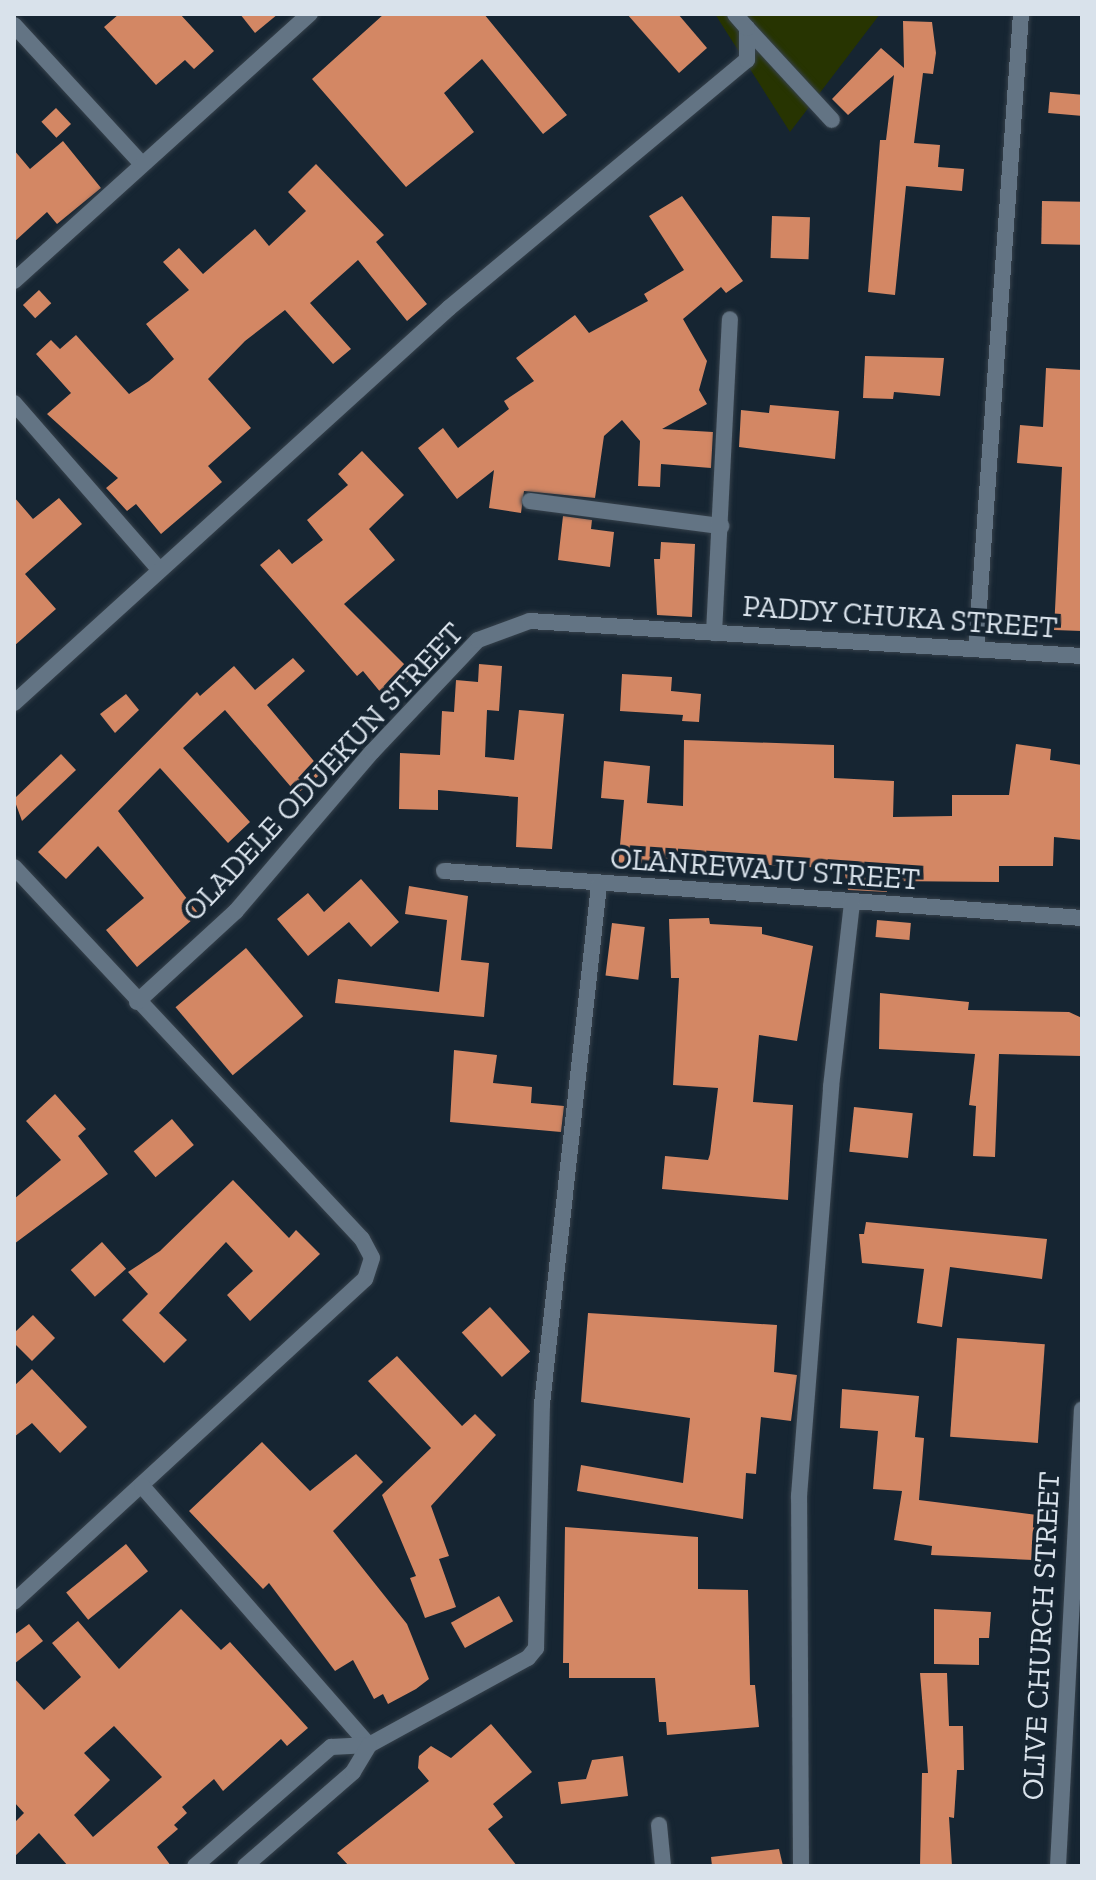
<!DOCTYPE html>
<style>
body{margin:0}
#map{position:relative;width:1096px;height:1880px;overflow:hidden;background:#162532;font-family:"Zilla Slab",serif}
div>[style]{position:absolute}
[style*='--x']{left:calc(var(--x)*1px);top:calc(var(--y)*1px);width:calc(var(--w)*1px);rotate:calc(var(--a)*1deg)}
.green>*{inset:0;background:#273401}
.building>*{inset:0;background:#d38764;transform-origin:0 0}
.roads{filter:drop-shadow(0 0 2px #36414b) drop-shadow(0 0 2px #36414b)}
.street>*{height:16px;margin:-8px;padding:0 8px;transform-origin:8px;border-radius:8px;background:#637484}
span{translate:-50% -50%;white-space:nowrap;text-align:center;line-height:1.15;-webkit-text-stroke:8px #162532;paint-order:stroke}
.street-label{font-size:30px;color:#d9e2eb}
.frame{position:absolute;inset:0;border:16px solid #d9e2eb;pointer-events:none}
</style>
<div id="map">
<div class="green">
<i style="clip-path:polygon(715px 14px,880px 14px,790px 132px)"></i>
</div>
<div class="building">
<i style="clip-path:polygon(119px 14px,180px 14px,214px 51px,194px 69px,185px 60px,156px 85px,104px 27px)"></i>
<i style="clip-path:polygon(240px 14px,278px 14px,255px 33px)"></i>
<i style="clip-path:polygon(384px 14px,484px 14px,567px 115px,543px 134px,482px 59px,444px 93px,474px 132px,406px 187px,312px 79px)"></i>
<i style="clip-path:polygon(627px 14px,678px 14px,707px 48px,679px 73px)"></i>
<i style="clip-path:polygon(903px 21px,932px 22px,936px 53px,933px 74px,923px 73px,914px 143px,940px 145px,938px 167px,964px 169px,962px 191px,906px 186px,895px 295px,868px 292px,880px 140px,886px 140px,894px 75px,848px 115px,832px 99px,881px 48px,904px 68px)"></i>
<i style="left:1050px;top:92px;width:32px;height:21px;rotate:5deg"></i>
<i style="left:56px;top:108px;width:22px;height:20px;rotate:47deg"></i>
<i style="clip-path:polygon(63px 141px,101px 188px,57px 224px,47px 212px,14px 242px,14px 150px,30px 169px)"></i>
<i style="clip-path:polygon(316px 164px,384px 235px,376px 242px,427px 304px,407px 321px,358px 260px,310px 303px,351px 349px,333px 364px,285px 310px,245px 341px,208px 379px,251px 428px,208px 466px,222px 482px,161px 534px,136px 504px,127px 511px,106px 488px,118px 478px,47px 414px,71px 393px,36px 354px,51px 340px,60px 349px,76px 335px,129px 394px,149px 381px,174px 359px,146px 324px,189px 290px,163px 262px,179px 248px,203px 274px,255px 229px,269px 246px,306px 211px,288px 192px)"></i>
<i style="clip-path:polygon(682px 196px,743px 281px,726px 293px,721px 287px,683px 319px,707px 361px,699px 390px,707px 404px,662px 429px,713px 432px,711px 468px,661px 464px,660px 487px,638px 486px,640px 441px,622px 420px,604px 436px,595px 498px,524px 491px,521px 513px,489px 508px,494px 470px,457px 499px,418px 448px,443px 428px,458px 448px,509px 409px,504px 401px,534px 381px,516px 358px,575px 315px,589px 333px,648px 301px,644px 294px,684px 270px,649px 216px)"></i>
<i style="left:1042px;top:201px;width:39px;height:43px;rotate:1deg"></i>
<i style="left:772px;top:216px;width:38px;height:42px;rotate:2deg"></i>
<i style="left:39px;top:290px;width:18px;height:22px;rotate:47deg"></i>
<i style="clip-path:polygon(865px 356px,944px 358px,940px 396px,894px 392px,893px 399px,863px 398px)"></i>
<i style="clip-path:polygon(1046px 368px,1082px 370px,1082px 631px,1054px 630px,1062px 467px,1017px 463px,1020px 425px,1043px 427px)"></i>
<i style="clip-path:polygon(770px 405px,839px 411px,835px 459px,739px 447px,741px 410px,769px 413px)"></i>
<i style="clip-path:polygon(362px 451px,404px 495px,369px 529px,395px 560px,344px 604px,415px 675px,386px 699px,363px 671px,357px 676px,260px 565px,279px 549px,292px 564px,323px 540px,307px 520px,348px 485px,338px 474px)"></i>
<i style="clip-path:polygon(14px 497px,33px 519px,59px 498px,82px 524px,25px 574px,56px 609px,14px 646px)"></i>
<i style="clip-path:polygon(563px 516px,592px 520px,591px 529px,614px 532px,610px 567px,558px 560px)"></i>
<i style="clip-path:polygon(661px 542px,695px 544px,692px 617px,657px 615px,654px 559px,660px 559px)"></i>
<i style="clip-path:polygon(293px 658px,305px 671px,267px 705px,323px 772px,297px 794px,225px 710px,183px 748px,250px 822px,228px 843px,160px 768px,118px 811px,199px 914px,137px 967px,106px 930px,144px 898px,98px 846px,66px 879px,38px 852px,197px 692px,200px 696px,234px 666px,255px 690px)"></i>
<i style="clip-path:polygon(479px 664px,502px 666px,499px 711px,487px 710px,485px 757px,514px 760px,519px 710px,564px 714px,552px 849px,516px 847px,518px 797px,438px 790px,438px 810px,399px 809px,400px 753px,440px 755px,442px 711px,454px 712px,456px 680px,478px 682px)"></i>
<i style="clip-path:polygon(622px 674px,672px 677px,671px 691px,701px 694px,699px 722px,682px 721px,683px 715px,620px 711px)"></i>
<i style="clip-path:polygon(126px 694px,139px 710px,115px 733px,100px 714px)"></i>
<i style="clip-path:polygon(684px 740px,834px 745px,834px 778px,894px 781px,893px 817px,952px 816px,952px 795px,1009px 795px,1016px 744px,1051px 749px,1050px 760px,1082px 765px,1082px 840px,1054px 837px,1053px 866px,999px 866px,999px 882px,887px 881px,887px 892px,848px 890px,844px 869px,769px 865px,769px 871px,727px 871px,727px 865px,655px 857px,653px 871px,618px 868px,624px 800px,601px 798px,604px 761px,650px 766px,647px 803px,683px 806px)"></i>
<i style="clip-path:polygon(61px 754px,76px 770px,22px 821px,14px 799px)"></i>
<i style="clip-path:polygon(361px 879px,399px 922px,371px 947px,349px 922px,308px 956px,277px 919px,308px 893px,324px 912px)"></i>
<i style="clip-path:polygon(409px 886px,468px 896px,461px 960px,489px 963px,484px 1017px,335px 1003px,338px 979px,439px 992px,447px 920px,405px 914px)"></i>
<i style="clip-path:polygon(709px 918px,710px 924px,762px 927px,762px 934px,813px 946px,797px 1041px,759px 1035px,753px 1102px,793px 1105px,788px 1200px,662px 1189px,665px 1156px,708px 1160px,710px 1154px,718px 1088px,673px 1085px,679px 978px,671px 978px,669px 919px)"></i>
<i style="left:877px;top:920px;width:34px;height:17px;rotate:5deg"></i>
<i style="left:612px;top:923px;width:33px;height:53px;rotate:7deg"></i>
<i style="left:246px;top:948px;width:89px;height:92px;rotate:50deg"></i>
<i style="clip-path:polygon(880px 993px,969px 1002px,968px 1010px,1069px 1012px,1082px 1018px,1082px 1056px,999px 1054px,995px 1157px,973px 1156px,976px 1106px,969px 1105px,975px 1054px,879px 1049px)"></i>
<i style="clip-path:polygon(454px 1050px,497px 1055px,493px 1083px,532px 1087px,531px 1103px,564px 1106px,561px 1132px,450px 1122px)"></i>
<i style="clip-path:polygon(55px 1094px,86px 1129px,78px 1136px,108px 1174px,14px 1244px,14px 1199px,61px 1160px,26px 1121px)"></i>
<i style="left:854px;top:1107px;width:59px;height:45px;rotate:6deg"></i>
<i style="left:172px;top:1119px;width:34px;height:50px;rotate:50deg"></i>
<i style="clip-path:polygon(233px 1180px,289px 1238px,296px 1230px,320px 1254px,250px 1321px,227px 1295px,253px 1271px,226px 1242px,159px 1313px,187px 1340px,164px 1363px,122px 1320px,148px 1294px,128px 1272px,160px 1251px)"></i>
<i style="clip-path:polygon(866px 1222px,1047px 1239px,1042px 1279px,950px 1267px,942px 1327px,917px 1323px,924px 1269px,862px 1263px,859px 1234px,864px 1234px)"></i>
<i style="left:102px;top:1242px;width:36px;height:42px;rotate:48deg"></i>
<i style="left:490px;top:1307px;width:60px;height:38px;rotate:48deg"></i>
<i style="clip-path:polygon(588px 1313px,777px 1325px,774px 1372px,797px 1375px,791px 1421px,761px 1417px,756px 1474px,746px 1473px,743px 1519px,577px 1491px,581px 1465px,683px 1483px,690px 1418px,581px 1402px)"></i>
<i style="clip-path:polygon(33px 1315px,55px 1338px,32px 1361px,14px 1343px,14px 1333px)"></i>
<i style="left:957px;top:1338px;width:88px;height:99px;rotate:4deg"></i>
<i style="clip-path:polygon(397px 1356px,462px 1426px,475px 1414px,496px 1435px,431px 1506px,449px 1556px,439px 1559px,456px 1607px,425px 1618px,410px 1578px,416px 1576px,382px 1495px,431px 1448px,368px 1381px)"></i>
<i style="clip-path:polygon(32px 1369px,87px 1427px,60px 1453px,32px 1423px,14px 1437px,14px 1386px)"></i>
<i style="clip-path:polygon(842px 1389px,919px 1396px,915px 1437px,924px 1438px,919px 1500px,1037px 1515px,1033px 1560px,931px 1555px,932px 1546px,894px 1540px,902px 1491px,873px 1489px,878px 1431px,840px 1428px)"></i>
<i style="clip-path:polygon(262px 1442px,310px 1491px,356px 1454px,383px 1482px,333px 1531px,407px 1624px,429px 1679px,416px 1689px,388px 1704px,383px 1694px,374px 1699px,353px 1660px,335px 1671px,269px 1583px,263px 1589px,189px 1511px)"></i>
<i style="clip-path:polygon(565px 1527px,698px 1537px,698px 1589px,748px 1590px,750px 1685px,755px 1685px,759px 1727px,667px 1735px,666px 1722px,659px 1722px,655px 1678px,569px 1678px,569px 1663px,563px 1663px)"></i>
<i style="left:126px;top:1544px;width:35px;height:77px;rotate:51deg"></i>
<i style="left:499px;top:1596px;width:29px;height:55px;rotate:61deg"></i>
<i style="clip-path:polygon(evenodd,181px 1609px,221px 1650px,230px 1642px,308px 1728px,287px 1746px,281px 1739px,223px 1791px,214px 1779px,182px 1807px,187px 1813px,174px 1825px,178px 1829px,157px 1847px,171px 1866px,68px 1866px,39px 1833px,14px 1857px,14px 1823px,24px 1813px,14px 1802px,14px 1678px,44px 1710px,81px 1677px,52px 1643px,78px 1621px,119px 1669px,181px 1609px,114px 1726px,162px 1777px,93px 1837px,74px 1815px,110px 1780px,84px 1753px,114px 1726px)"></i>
<i style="clip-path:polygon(934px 1609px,991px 1612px,989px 1638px,979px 1638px,979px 1665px,934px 1664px)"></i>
<i style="clip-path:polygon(29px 1624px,43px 1641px,14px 1664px,14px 1635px)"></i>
<i style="clip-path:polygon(920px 1673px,947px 1673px,949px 1726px,963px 1726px,964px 1770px,957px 1770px,954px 1818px,949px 1817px,952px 1866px,920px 1866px,922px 1773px,928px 1773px)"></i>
<i style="clip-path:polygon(491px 1724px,532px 1772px,493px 1804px,503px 1817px,488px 1829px,517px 1866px,349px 1866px,337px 1853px,429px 1781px,418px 1768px,419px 1756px,431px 1746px,451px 1758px)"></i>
<i style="clip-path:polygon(623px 1756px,628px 1796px,561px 1804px,558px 1782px,586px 1779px,592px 1760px)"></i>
<i style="clip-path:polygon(779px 1849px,783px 1866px,712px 1866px,711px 1857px)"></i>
</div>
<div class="roads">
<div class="street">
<i style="--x:14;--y:25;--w:186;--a:47.4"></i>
<i style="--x:747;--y:28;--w:125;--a:47.3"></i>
<i style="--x:14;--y:281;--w:399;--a:-42.1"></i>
<i style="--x:14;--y:403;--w:219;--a:48.9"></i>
<i style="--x:530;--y:501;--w:193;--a:7.5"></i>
<i style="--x:714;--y:633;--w:314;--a:-87.1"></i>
<i style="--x:976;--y:649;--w:637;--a:-85.95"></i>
<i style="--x:14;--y:703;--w:588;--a:-42.24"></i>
<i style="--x:449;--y:308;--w:388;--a:-39.8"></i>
<i style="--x:747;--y:60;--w:32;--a:-90"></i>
<i style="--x:747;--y:28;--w:18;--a:-131"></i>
<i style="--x:14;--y:867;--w:509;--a:46.91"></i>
<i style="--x:362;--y:1239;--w:21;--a:62"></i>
<i style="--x:372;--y:1258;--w:22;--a:108"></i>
<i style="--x:365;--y:1279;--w:477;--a:137.4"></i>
<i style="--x:444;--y:871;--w:640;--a:4.21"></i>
<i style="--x:137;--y:1002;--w:134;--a:-42.6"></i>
<i style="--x:236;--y:911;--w:209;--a:-49.5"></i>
<i style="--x:372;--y:752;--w:154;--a:-46.6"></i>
<i style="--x:478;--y:640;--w:55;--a:-20.1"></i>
<i style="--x:530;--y:621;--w:553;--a:3.63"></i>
<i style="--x:142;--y:1486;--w:344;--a:48.8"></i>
<i style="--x:659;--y:1825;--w:41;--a:84.4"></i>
<i style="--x:195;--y:1866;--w:181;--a:-41.2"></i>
<i style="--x:331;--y:1747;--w:38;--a:-3"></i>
<i style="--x:369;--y:1745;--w:181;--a:-28.7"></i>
<i style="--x:528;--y:1658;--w:13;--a:-51"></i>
<i style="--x:536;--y:1648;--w:244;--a:-88.6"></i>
<i style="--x:542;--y:1404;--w:522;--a:-83.73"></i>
<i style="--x:245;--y:1866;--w:143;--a:-41"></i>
<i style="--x:353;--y:1772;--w:31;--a:-59"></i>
<i style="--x:801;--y:1866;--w:370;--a:-90.3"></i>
<i style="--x:799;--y:1496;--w:410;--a:-85.5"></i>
<i style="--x:831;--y:1087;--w:185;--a:-83.5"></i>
<i style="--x:1058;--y:1866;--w:457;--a:-87"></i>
</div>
</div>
<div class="street-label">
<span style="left:900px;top:617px;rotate:4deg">PADDY CHUKA STREET</span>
<span style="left:323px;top:772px;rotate:-47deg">OLADELE ODUEKUN STREET</span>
<span style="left:765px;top:869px;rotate:4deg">OLANREWAJU STREET</span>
<span style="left:1041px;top:1636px;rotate:-87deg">OLIVE CHURCH STREET</span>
</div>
<div class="frame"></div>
</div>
